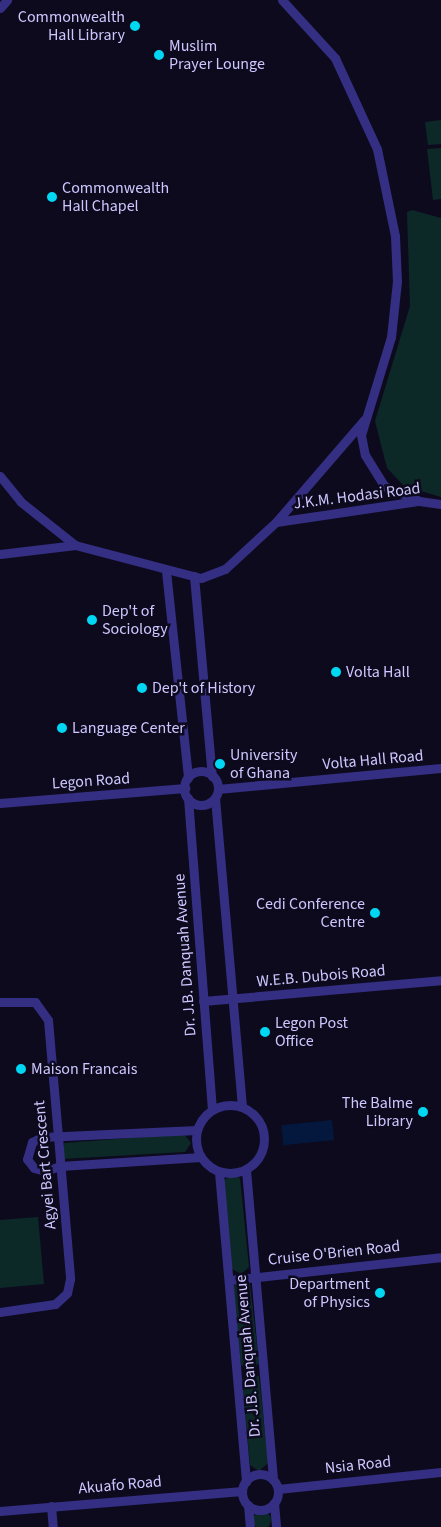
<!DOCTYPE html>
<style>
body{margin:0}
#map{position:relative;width:441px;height:1527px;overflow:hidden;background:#0d0a1e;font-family:"Source Sans 3",sans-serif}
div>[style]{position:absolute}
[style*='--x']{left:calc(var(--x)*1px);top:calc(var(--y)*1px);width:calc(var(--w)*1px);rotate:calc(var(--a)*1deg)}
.green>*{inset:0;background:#0c2928}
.round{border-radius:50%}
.water>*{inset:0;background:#04183d;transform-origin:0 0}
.minor>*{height:9px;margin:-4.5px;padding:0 4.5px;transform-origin:4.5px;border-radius:4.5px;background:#342f83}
.minor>.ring{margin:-4.5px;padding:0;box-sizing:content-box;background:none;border:9px solid #342f83;border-radius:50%}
.dots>*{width:14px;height:14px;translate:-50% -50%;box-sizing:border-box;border:2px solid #0d0a1e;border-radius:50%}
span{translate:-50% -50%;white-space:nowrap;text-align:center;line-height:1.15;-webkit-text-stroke:5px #0d0a1e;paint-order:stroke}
.poi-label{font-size:16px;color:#cec7ff}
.right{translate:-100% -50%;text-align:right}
.left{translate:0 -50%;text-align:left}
.street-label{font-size:16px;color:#cec7ff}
</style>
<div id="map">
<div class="green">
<i style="clip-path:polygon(441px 120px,441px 144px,428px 145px,425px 122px)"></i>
<i style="clip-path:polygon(441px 148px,441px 199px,433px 200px,427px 149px)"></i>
<i style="clip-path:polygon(412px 210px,441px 218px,441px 497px,404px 486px,387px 468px,375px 421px,410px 306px,407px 212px)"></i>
<i style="clip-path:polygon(184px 1134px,191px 1143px,185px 1152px,62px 1159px,64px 1143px)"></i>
<i style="clip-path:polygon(230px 1175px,240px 1178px,249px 1267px,241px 1274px,232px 1269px,223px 1182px)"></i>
<i style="clip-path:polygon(38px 1217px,44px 1284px,0 1288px,0 1220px)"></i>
<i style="clip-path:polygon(237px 1282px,250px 1284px,259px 1363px,250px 1371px,241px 1365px,233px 1288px)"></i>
<i style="clip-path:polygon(249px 1374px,259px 1376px,268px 1463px,259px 1471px,250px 1465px,242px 1380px)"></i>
<i class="round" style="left:253px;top:1511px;width:18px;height:18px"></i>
</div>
<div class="water">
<i style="left:332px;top:1120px;width:20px;height:51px;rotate:84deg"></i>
</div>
<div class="minor">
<i style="--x:282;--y:0;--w:79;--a:47.6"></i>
<i style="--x:335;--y:58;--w:100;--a:65.2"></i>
<i style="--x:377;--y:149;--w:89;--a:78.3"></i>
<i style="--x:395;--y:236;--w:45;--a:87.5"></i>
<i style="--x:397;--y:281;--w:56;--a:96.1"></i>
<i style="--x:391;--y:337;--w:102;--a:107"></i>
<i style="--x:361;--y:435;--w:20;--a:79"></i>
<i style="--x:365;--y:455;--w:36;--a:58"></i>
<i style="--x:384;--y:486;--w:38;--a:23"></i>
<i style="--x:0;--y:8;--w:11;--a:-49"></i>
<i style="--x:0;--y:476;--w:33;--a:51"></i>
<i style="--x:21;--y:502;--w:69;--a:38.5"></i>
<i style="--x:75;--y:545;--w:130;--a:14.7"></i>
<i style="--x:201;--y:578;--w:26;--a:-21"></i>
<i style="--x:225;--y:569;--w:69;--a:-42.7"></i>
<i style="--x:276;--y:522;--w:135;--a:-49.2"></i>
<i style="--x:276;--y:522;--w:145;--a:-8.4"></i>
<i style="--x:419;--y:501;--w:22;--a:8"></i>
<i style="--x:0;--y:554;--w:76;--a:-6.8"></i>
<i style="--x:166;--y:571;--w:208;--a:83.9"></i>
<i style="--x:194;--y:576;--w:201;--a:84.9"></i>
<i class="ring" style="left:184px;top:771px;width:25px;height:25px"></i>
<i style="--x:218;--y:789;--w:224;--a:-5.4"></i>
<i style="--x:188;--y:798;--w:313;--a:85.6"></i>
<i style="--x:215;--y:798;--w:309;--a:85"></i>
<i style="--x:0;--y:803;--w:186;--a:-4.6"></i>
<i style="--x:203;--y:1001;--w:239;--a:-5"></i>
<i style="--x:0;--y:1002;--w:35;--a:0"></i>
<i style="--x:35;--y:1002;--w:22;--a:54"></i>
<i style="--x:48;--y:1020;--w:260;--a:85.1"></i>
<i style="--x:70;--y:1279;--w:14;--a:102"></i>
<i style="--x:67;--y:1293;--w:16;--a:137"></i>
<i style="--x:55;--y:1304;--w:56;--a:171.7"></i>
<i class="ring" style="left:196px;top:1105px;width:59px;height:59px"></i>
<i style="--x:197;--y:1130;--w:155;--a:177.4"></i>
<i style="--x:42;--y:1137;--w:11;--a:153"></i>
<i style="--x:32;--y:1142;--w:18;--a:106"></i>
<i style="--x:27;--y:1159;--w:11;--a:52"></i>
<i style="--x:34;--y:1168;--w:11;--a:15"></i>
<i style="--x:45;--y:1171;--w:16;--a:-18"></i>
<i style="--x:60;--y:1166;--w:141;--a:-3.7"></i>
<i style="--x:246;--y:1170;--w:311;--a:85"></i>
<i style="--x:219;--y:1172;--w:311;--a:85"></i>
<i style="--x:230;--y:1280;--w:212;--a:-6.2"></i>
<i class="ring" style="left:242px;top:1474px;width:27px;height:27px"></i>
<i style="--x:278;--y:1489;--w:164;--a:-6"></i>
<i style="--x:274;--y:1503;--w:24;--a:85"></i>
<i style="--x:248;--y:1505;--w:22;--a:85"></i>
<i style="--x:51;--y:1506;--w:21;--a:85"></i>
<i style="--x:0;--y:1511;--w:243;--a:-4.7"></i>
</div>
<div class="dots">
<i style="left:135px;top:26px;background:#00d7f2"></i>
<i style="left:159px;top:55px;background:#00d7f2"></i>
<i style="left:52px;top:197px;background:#00d7f2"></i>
<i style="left:92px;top:620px;background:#00d7f2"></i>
<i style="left:336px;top:672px;background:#00d7f2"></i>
<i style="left:142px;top:688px;background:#00d7f2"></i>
<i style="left:62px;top:728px;background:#00d7f2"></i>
<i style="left:220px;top:764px;background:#00d7f2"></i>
<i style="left:375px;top:913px;background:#00d7f2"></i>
<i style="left:265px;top:1032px;background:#00d7f2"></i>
<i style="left:21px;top:1069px;background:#00d7f2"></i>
<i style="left:423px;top:1112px;background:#00d7f2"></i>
<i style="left:380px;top:1293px;background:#00d7f2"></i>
</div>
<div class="poi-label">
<span class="right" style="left:125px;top:26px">Commonwealth<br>Hall Library</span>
<span class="left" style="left:169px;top:55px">Muslim<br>Prayer Lounge</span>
<span class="left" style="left:62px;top:197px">Commonwealth<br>Hall Chapel</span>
<span class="left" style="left:102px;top:620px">Dep't of<br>Sociology</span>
<span class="left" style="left:346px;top:672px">Volta Hall</span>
<span class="left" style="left:152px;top:688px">Dep't of History</span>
<span class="left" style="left:72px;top:728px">Language Center</span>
<span class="left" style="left:230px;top:764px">University<br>of Ghana</span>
<span class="right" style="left:365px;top:913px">Cedi Conference<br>Centre</span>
<span class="left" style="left:275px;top:1032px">Legon Post<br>Office</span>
<span class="left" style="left:31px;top:1069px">Maison Francais</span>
<span class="right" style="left:413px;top:1112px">The Balme<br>Library</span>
<span class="right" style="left:370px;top:1293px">Department<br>of Physics</span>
</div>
<div class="street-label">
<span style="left:357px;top:496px;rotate:-7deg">J.K.M. Hodasi Road</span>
<span style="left:373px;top:760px;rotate:-5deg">Volta Hall Road</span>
<span style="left:91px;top:781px;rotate:-4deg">Legon Road</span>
<span style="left:185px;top:955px;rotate:-94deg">Dr. J.B. Danquah Avenue</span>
<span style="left:321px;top:976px;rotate:-5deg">W.E.B. Dubois Road</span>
<span style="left:45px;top:1165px;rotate:-95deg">Agyei Bart Crescent</span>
<span style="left:334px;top:1253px;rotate:-6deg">Cruise O'Brien Road</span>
<span style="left:248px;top:1356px;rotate:-95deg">Dr. J.B. Danquah Avenue</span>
<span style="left:358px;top:1465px;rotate:-6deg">Nsia Road</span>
<span style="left:120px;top:1485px;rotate:-5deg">Akuafo Road</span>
</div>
</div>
